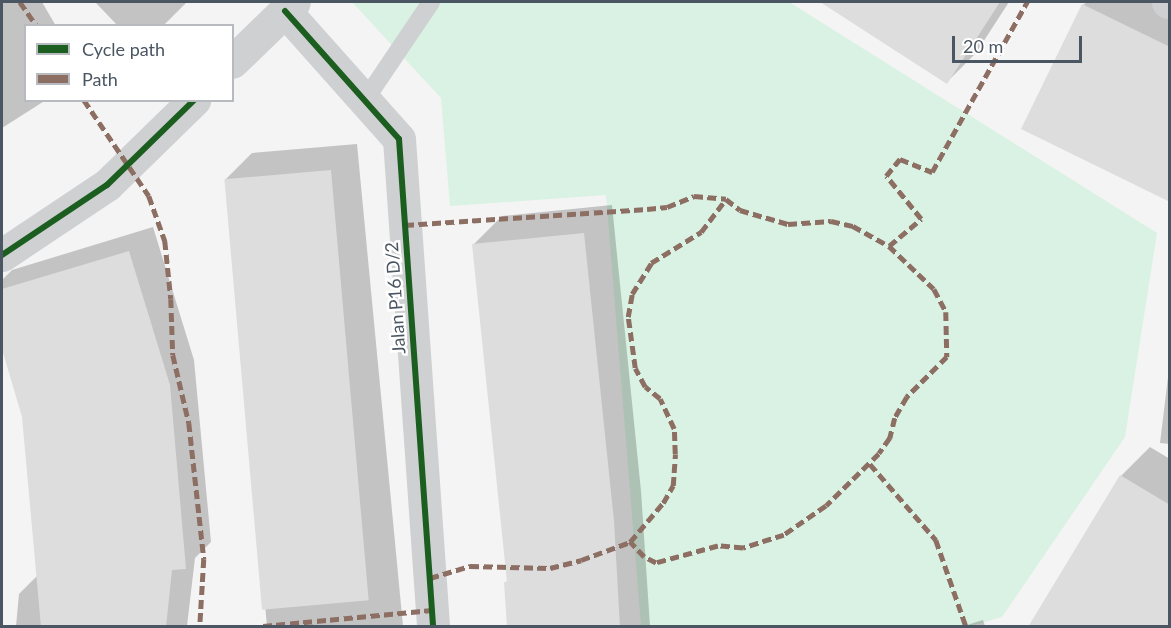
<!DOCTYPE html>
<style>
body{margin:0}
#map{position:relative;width:1171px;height:628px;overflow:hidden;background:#f4f4f4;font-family:Lato,sans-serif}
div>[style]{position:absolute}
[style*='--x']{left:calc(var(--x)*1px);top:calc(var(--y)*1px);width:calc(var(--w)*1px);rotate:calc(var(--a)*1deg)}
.green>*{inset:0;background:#d9f2e3}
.shadow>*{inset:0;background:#0003}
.building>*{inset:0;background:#ddddde;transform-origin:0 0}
.lane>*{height:18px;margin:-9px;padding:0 9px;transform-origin:9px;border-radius:9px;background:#ced0d2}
.street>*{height:33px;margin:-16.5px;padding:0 16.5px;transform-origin:16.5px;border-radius:16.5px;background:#ced0d2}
.quiet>*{height:4.5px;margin-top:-2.25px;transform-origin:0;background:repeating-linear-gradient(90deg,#8d6e63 0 9px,transparent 0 13.5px)}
.cycleway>*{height:6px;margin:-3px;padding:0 3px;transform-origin:3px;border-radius:3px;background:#1b5e20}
span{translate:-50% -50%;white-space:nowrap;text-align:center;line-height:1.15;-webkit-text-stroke:5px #fff;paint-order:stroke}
.street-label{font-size:18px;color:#4a5661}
.frame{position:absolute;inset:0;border:3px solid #4a5661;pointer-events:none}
.legend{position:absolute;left:24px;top:24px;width:210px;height:78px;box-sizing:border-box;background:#fff;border:2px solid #b7bbc0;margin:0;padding:8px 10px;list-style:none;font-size:18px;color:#4a5661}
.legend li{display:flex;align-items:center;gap:12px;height:30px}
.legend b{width:30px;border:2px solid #b7bbc0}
.scale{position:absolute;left:952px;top:36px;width:130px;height:27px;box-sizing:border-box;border:3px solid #4a5661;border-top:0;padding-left:8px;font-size:18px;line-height:21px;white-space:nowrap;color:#4a5661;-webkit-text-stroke:4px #fff;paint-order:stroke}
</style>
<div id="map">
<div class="green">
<i style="clip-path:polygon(352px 2px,789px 2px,1157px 233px,1125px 437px,1002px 617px,971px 626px,641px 626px,606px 195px,450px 206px,441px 98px)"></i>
</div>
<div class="shadow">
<i style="clip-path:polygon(2px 2px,42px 2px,56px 26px,26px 26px,26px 100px,46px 100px,2px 128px)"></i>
<i style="clip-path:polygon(95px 2px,187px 2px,163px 26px,118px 26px)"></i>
<i style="clip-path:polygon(823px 2px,1009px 2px,976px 53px,947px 82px)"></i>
<i style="clip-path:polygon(1087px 2px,1162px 2px,1170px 5px,1170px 200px,1083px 5px)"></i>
<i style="clip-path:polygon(357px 144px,403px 626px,267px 626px,225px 180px,252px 153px)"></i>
<i style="clip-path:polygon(612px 205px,641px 491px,650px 626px,508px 626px,505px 583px,508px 580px,473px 245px,502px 216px)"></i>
<i style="clip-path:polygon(153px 227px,194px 360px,211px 542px,195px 558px,187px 626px,16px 626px,19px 594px,38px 575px,24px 417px,2px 344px,2px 280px,12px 270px)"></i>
<i style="clip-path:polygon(1170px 361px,1170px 444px,1160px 443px)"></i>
<i style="clip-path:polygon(1150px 447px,1170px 459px,1170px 626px,1030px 626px,1121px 476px)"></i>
<i style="clip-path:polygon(983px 620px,985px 626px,964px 626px)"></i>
</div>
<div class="building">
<i style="clip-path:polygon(820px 2px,1000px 2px,947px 84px)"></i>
<i style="clip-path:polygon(1082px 4px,1170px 47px,1170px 202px,1021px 129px)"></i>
<i style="left:331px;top:170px;width:432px;height:107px;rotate:85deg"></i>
<i style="clip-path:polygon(584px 233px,614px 521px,620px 627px,507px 627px,504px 582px,507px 582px,472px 244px)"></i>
<i style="clip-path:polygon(129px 251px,170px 385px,186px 569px,172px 570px,166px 627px,41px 627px,22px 417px,2px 349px,2px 289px)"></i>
<i style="clip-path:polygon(1120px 475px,1170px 505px,1170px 627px,1028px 627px)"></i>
</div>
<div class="lane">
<i style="--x:365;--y:100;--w:118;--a:-56"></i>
</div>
<div class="street">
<i style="--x:1168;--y:2;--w:2;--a:0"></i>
<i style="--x:285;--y:11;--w:171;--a:48.3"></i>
<i style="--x:399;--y:139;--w:488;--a:86"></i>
<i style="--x:232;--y:62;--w:86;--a:-44.1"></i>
<i style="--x:2;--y:255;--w:126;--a:-33.7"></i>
<i style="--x:107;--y:185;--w:122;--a:-44.3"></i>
</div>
<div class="quiet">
<i style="--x:20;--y:2;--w:29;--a:55"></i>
<i style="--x:84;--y:100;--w:116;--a:55.9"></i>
<i style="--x:149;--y:196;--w:48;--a:70.4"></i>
<i style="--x:165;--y:241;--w:58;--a:84.1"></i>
<i style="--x:171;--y:299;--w:56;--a:88"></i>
<i style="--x:173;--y:355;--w:70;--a:76.8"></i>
<i style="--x:189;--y:423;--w:137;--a:83.7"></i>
<i style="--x:204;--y:559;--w:67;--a:93.4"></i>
<i style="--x:405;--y:225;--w:243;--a:-3.8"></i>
<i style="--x:647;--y:209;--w:20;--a:-6"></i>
<i style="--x:667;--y:207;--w:29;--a:-22"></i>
<i style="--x:694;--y:196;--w:32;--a:5"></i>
<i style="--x:889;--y:246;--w:42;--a:-40.2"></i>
<i style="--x:921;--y:219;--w:55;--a:-129.1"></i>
<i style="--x:886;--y:176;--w:22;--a:-51"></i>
<i style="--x:900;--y:159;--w:35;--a:22"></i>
<i style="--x:932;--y:172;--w:195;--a:-60.8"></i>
<i style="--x:870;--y:464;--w:101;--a:49"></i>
<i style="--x:936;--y:540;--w:91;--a:70.8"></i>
<i style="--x:430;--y:578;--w:42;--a:-16.7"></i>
<i style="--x:470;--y:566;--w:80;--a:1.4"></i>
<i style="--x:550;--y:568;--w:32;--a:-14"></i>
<i style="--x:581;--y:560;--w:52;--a:-20.2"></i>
<i style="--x:630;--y:542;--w:51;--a:-49.8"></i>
<i style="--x:663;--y:503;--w:20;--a:-60"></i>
<i style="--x:673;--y:486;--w:32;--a:-86"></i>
<i style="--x:675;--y:454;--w:25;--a:-92"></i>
<i style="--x:674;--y:429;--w:33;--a:-115"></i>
<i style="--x:660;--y:399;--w:19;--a:-141"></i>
<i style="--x:645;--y:387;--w:21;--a:-118"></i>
<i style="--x:635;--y:368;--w:51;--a:-97.8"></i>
<i style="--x:628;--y:317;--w:23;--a:-80"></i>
<i style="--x:632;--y:294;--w:36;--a:-58"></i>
<i style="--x:651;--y:263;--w:59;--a:-31.8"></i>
<i style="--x:701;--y:232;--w:41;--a:-52.9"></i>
<i style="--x:726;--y:199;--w:18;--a:38"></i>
<i style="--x:740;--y:210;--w:50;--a:16.3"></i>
<i style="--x:788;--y:224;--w:43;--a:-4"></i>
<i style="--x:831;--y:221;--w:23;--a:13"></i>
<i style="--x:853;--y:226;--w:41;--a:29.1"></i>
<i style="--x:889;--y:246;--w:62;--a:43.7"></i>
<i style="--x:934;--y:289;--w:26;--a:62"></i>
<i style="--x:946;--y:312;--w:45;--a:88.7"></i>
<i style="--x:947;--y:357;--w:57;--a:135"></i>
<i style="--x:907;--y:397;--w:24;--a:120"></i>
<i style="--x:895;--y:418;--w:21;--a:104"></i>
<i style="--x:890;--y:438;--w:19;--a:125"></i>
<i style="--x:879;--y:454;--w:74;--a:135.5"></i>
<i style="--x:826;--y:506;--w:51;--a:145.4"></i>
<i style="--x:784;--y:535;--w:43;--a:162.4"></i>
<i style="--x:743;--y:548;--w:25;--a:-175"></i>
<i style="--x:718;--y:546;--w:64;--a:164.7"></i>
<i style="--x:656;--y:563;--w:13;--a:-153"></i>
<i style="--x:644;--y:557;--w:21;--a:-133"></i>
<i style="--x:263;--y:626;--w:170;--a:-5.4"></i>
</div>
<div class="cycleway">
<i style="--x:285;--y:11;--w:171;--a:48.3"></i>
<i style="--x:399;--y:139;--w:488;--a:86"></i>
<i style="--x:2;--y:255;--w:126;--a:-33.7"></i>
<i style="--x:107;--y:185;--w:122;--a:-44.3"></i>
</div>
<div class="street-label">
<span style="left:395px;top:298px;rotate:-94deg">Jalan P16 D/2</span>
</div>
<div class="frame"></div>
<ul class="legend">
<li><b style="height:8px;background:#1b5e20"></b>Cycle path</li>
<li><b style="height:8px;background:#8d6e63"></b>Path</li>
</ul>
<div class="scale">20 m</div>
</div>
